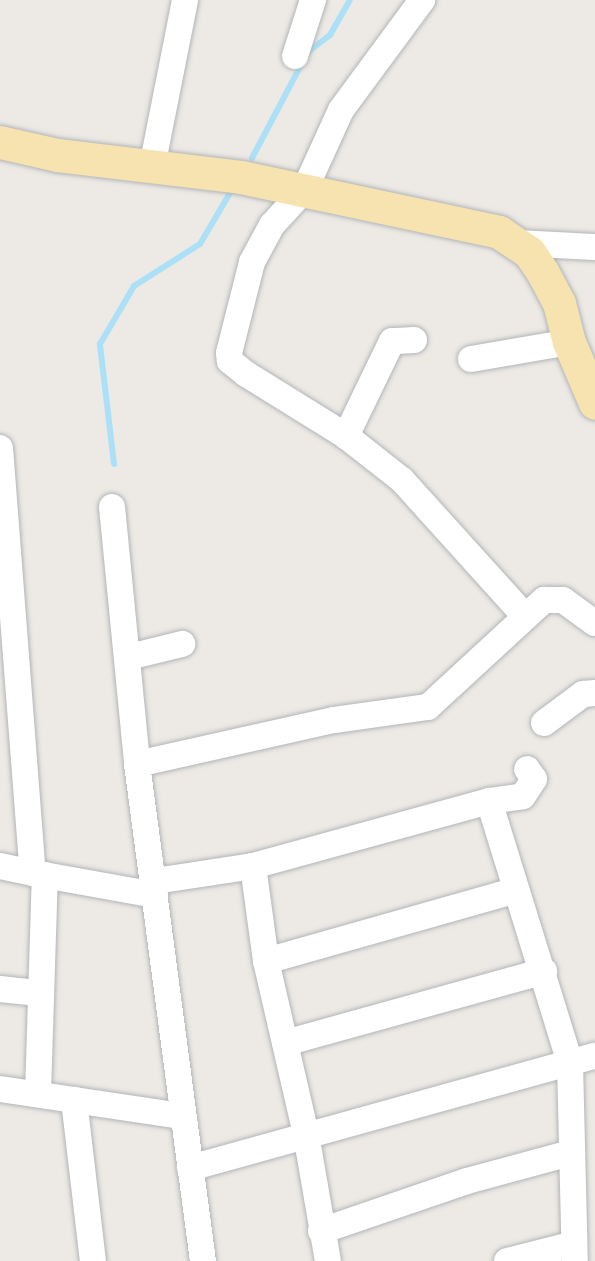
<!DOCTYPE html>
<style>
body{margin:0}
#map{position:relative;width:595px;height:1261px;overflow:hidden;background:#edeae5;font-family:"Work Sans",sans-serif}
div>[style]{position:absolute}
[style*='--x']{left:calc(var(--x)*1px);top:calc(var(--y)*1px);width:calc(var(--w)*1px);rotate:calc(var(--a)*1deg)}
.stream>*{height:6px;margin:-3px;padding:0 3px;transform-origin:3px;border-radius:3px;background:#abe0f7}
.roads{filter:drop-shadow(0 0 2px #b2b5b8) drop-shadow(0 0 2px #b2b5b8)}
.minor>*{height:26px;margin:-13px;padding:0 13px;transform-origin:13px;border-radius:13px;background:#fff}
.major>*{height:33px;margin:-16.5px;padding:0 16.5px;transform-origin:16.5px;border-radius:16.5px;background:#f7e3b0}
span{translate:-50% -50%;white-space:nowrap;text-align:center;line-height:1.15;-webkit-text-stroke:5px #fff;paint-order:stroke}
</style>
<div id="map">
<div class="stream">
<i style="--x:252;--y:158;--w:120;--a:-62.2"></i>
<i style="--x:308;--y:52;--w:28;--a:-38"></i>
<i style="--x:330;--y:35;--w:40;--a:-60.3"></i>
<i style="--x:114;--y:464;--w:121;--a:-96.7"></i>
<i style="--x:100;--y:344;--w:67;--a:-59.6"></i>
<i style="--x:134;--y:286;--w:78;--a:-32.5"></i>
<i style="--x:200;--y:244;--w:67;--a:-59.6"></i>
</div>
<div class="roads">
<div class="minor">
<i style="--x:295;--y:56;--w:59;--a:-72.2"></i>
<i style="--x:152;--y:167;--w:170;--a:-78.8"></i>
<i style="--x:516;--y:243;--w:79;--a:2.9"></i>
<i style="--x:414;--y:340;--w:22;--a:177"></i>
<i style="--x:392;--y:341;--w:106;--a:115.8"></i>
<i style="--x:346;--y:436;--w:71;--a:38.2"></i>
<i style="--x:402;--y:480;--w:183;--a:47.9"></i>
<i style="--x:471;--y:359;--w:99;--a:-9.8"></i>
<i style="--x:346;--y:436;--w:118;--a:-148.2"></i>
<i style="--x:246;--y:374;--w:21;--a:-141"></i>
<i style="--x:230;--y:361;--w:8;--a:-97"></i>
<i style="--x:229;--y:353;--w:94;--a:-75.8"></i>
<i style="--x:252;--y:262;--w:42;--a:-61.6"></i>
<i style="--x:272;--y:225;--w:49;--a:-47.5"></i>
<i style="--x:305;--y:189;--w:87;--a:-65.5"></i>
<i style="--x:341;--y:110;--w:137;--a:-53.6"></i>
<i style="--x:0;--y:448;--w:426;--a:85.6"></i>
<i style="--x:33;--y:873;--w:124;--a:10.2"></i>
<i style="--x:112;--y:507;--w:258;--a:84.4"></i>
<i style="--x:137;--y:764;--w:501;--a:82.44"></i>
<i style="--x:129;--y:657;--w:55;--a:-13.8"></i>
<i style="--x:544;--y:723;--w:49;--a:-36.6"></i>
<i style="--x:583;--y:694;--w:12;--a:-5"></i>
<i style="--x:137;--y:764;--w:202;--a:-12.6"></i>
<i style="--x:334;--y:720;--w:95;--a:-7.9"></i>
<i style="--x:428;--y:707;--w:158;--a:-42.7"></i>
<i style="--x:544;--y:600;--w:19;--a:0"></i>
<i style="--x:563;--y:600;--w:39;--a:36"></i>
<i style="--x:489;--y:801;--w:34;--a:-8"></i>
<i style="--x:523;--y:796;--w:20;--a:-57"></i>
<i style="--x:534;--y:779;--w:12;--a:-125"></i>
<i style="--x:0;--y:866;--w:34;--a:12"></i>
<i style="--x:253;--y:866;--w:96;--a:82.2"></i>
<i style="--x:266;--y:961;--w:178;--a:77"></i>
<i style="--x:306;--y:1134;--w:129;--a:80.2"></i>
<i style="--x:155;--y:881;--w:99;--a:-8.7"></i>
<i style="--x:253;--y:866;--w:245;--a:-15.4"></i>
<i style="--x:489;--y:801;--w:274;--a:72.8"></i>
<i style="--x:570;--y:1063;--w:198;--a:88.6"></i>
<i style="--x:266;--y:961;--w:258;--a:-15.8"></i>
<i style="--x:0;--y:989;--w:39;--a:6"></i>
<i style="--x:285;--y:1043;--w:269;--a:-15.5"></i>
<i style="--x:0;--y:1089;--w:183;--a:8.5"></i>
<i style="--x:38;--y:1094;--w:219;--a:-88.2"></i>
<i style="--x:74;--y:1100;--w:162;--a:83.3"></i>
<i style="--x:190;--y:1168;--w:420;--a:-15.5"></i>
<i style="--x:321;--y:1231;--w:154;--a:-18.9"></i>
<i style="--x:467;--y:1181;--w:107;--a:-15.2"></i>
<i style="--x:507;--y:1261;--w:69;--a:-14.2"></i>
</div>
<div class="major">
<i style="--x:0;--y:142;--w:58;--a:12.8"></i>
<i style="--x:57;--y:155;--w:185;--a:6.8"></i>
<i style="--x:241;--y:177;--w:264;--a:12"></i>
<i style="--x:499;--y:232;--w:36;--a:34"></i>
<i style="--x:529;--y:252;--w:25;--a:56"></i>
<i style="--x:543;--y:273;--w:34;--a:62"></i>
<i style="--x:559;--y:303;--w:40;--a:75.6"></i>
<i style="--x:569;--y:342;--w:66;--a:66.9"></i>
</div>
</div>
</div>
